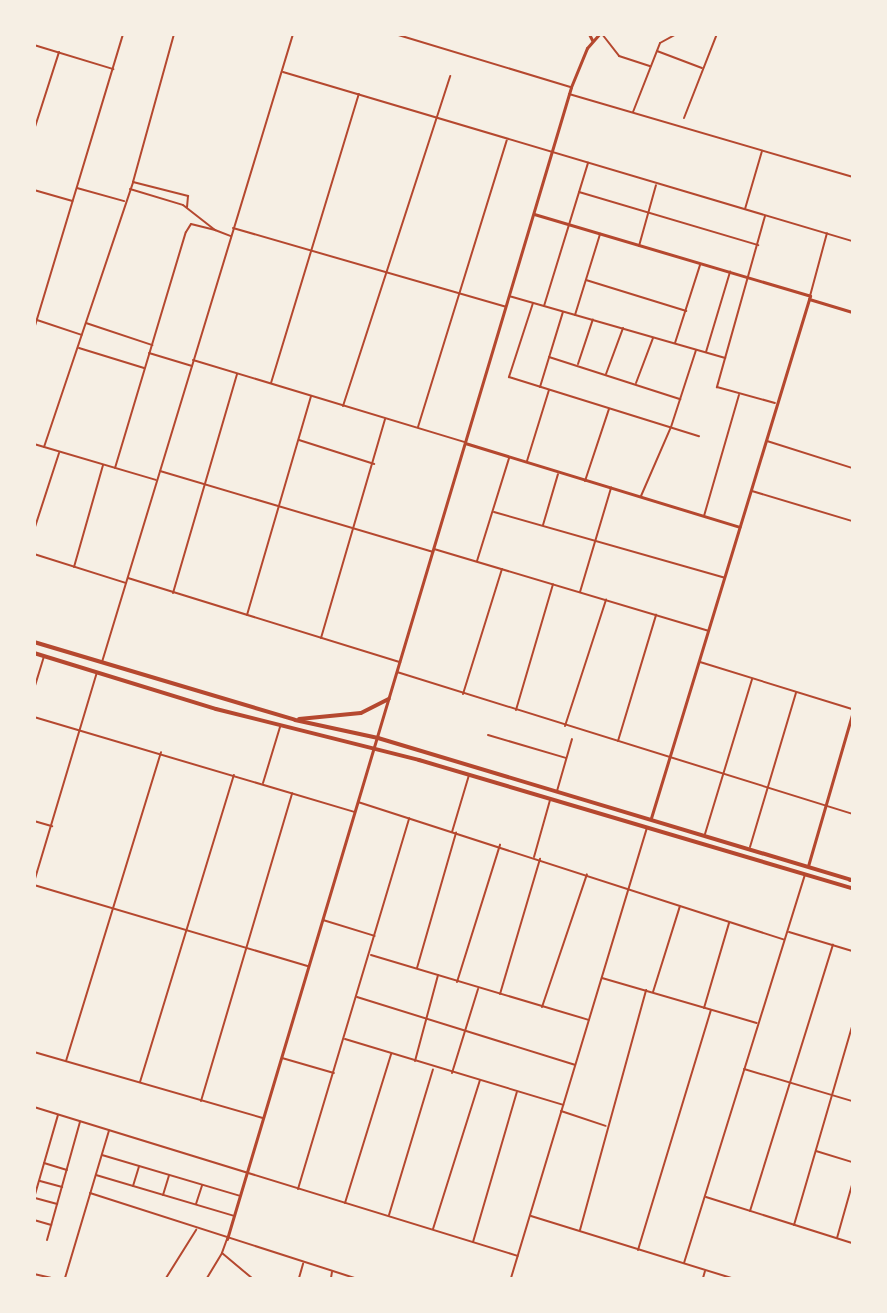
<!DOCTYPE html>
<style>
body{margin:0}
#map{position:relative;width:887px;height:1313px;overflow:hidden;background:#f6efe4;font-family:"Nunito Sans",sans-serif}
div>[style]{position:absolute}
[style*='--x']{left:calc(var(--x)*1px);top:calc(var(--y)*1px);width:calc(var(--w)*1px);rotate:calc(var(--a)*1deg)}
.minor>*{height:2px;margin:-1px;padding:0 1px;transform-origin:1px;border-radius:1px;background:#b5482f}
.tertiary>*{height:3px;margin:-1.5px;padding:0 1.5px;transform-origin:1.5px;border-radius:1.5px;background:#b5482f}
.secondary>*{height:4px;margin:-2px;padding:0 2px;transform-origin:2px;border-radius:2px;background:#b5482f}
.primary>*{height:4px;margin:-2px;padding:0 2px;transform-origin:2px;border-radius:2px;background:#b5482f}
span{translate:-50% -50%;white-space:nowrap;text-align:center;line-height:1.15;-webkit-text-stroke:6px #f6efe4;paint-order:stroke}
.frame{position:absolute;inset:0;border:36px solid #f6efe4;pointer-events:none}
</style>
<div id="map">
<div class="minor">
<i style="--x:395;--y:34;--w:184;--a:16.8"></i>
<i style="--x:602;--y:34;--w:28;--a:52"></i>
<i style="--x:619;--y:56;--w:33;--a:18"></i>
<i style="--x:34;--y:45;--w:83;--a:16.9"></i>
<i style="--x:657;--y:51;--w:48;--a:20.7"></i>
<i style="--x:283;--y:72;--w:594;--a:16.54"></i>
<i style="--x:569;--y:94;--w:295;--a:16.3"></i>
<i style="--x:633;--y:112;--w:74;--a:-68.6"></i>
<i style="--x:660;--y:43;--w:18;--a:-29"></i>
<i style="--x:684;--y:118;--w:90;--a:-68.6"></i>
<i style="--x:34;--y:130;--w:82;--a:-72.2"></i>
<i style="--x:133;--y:182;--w:57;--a:14.3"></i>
<i style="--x:188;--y:196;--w:11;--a:95"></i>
<i style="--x:77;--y:188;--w:49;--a:15.5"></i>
<i style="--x:130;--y:189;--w:55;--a:16.8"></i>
<i style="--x:183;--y:205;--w:41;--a:38"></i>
<i style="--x:215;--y:230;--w:17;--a:21"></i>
<i style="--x:34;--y:190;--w:40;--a:16"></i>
<i style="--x:579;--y:192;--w:187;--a:16.5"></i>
<i style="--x:745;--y:209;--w:60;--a:-73.7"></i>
<i style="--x:765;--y:216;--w:178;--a:105.7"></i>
<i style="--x:717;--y:387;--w:60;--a:15.4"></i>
<i style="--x:233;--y:228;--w:284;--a:16.1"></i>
<i style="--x:639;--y:246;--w:63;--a:-74.4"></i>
<i style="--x:586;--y:280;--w:105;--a:17.2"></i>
<i style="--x:509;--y:296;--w:225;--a:16"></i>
<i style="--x:810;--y:296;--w:65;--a:-74.9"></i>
<i style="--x:533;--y:303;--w:78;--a:108"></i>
<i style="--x:509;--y:377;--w:199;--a:17.3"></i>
<i style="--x:544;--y:306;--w:150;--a:-72.9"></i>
<i style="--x:575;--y:315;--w:85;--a:-72.8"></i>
<i style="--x:37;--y:320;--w:47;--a:18.4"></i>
<i style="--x:86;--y:323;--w:70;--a:18.4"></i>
<i style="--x:34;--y:329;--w:308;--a:-73.2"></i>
<i style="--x:675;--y:343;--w:82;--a:-72.2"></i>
<i style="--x:79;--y:348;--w:68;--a:17.1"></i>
<i style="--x:706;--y:352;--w:84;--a:-73.3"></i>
<i style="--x:149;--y:353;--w:45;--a:16.8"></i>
<i style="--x:549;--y:357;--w:138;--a:17.8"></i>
<i style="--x:193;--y:360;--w:284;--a:16.8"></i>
<i style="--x:578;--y:364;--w:47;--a:-71.6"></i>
<i style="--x:606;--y:374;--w:49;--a:-69.7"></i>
<i style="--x:271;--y:383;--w:302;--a:-73.1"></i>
<i style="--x:636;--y:383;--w:48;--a:-69.3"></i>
<i style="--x:540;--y:387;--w:78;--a:-73"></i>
<i style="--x:343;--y:406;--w:347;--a:-72"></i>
<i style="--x:418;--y:427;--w:300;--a:-72.8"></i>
<i style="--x:299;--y:440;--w:79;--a:17.7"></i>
<i style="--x:767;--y:441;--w:89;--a:17.6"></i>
<i style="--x:34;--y:444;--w:127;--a:16.4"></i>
<i style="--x:44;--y:447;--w:280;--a:-71.4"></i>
<i style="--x:133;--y:182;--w:154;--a:-74.5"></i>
<i style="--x:527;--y:461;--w:74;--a:-72.8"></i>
<i style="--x:115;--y:468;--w:246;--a:-73.3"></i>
<i style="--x:186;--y:232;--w:9;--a:-58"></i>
<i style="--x:191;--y:224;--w:25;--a:14"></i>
<i style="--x:160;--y:471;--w:285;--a:16.5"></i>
<i style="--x:585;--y:481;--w:76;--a:-71.6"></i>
<i style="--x:752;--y:491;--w:104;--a:16.7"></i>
<i style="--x:641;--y:496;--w:75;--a:-66.5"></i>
<i style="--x:671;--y:427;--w:81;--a:-72"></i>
<i style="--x:494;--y:512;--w:240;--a:15.9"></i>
<i style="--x:704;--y:516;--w:126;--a:-73.9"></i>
<i style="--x:543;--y:525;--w:53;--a:-73.6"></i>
<i style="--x:34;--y:530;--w:81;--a:-72"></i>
<i style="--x:434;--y:549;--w:287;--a:16.6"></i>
<i style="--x:34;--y:554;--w:96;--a:17.5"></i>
<i style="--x:477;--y:561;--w:108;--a:-72.7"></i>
<i style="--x:74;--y:567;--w:106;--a:-74.1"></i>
<i style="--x:128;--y:578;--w:285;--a:17.2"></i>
<i style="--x:580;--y:592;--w:109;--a:-73.4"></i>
<i style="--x:173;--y:593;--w:228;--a:-73.7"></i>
<i style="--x:247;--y:615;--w:228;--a:-73.7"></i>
<i style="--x:321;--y:638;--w:228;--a:-73.7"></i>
<i style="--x:102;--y:662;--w:656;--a:-73.08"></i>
<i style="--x:700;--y:662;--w:159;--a:17.2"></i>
<i style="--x:397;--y:672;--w:477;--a:17.3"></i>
<i style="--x:34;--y:689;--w:34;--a:-73"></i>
<i style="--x:463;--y:694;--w:131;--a:-72.7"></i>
<i style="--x:516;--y:710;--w:131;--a:-73.6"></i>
<i style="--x:34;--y:717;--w:334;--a:16.5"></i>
<i style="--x:565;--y:726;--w:133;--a:-72"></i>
<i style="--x:488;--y:735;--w:81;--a:16.4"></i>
<i style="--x:618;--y:741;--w:132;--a:-73.2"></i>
<i style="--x:263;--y:783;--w:59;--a:-73.1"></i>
<i style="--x:557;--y:791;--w:54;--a:-73.9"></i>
<i style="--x:358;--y:802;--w:447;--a:17.9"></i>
<i style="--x:34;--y:821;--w:19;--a:16"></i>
<i style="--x:452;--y:832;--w:59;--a:-73.4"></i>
<i style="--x:705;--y:834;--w:162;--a:-73.1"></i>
<i style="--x:750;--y:847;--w:161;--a:-73.4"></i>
<i style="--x:534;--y:857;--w:59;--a:-74.3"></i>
<i style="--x:34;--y:882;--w:219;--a:-73.3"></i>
<i style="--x:34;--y:885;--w:286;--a:16.5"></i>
<i style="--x:323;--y:920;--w:54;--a:17.1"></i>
<i style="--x:789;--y:932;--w:66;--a:16.8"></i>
<i style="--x:371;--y:955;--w:227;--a:16.6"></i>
<i style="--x:417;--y:968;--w:141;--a:-73.9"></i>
<i style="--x:602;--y:978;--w:161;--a:16.2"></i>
<i style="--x:457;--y:982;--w:144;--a:-72.6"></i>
<i style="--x:653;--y:992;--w:90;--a:-72.6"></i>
<i style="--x:500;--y:994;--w:141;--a:-73.5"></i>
<i style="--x:357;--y:997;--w:228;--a:17.3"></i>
<i style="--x:542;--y:1007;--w:140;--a:-71.3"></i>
<i style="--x:704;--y:1008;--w:89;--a:-73.6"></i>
<i style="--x:345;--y:1039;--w:228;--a:16.8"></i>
<i style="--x:34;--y:1052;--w:238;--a:16.1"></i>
<i style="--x:282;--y:1058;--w:54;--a:16.1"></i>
<i style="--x:66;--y:1061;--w:323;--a:-72.9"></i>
<i style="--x:415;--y:1061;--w:89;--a:-75"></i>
<i style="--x:744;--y:1069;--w:113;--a:16.5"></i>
<i style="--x:452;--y:1073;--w:88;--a:-72.8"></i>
<i style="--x:140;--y:1082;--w:321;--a:-73"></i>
<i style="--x:201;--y:1101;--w:321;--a:-73.5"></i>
<i style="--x:34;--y:1107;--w:506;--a:17.11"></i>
<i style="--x:561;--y:1111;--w:47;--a:18.4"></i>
<i style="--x:816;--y:1151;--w:38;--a:17"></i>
<i style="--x:102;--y:1155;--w:144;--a:16.5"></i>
<i style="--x:44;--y:1163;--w:24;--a:17"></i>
<i style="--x:96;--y:1175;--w:144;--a:16.5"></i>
<i style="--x:40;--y:1181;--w:23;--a:15"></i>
<i style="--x:133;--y:1186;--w:21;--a:-73"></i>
<i style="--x:298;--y:1189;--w:387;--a:-73.3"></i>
<i style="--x:90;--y:1193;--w:277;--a:17.8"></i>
<i style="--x:163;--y:1195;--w:21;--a:-73"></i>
<i style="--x:706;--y:1197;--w:153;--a:17.5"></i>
<i style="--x:34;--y:1198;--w:86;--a:-73.9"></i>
<i style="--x:35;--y:1198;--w:23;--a:15"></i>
<i style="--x:345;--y:1203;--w:156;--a:-72.8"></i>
<i style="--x:196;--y:1204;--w:20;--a:-72"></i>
<i style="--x:750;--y:1211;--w:279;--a:-72.7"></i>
<i style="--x:389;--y:1215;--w:152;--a:-73.2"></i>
<i style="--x:531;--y:1216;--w:209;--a:17.2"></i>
<i style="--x:34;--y:1220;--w:18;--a:16"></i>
<i style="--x:794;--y:1225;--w:206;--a:-73.7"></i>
<i style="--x:433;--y:1229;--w:156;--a:-72.5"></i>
<i style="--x:580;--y:1230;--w:249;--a:-74.6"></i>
<i style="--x:837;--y:1238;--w:55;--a:-74.2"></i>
<i style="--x:227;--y:1239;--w:15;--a:110"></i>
<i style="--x:222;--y:1253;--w:39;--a:40"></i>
<i style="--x:47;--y:1240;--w:123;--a:-74.4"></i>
<i style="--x:473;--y:1242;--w:156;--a:-73.7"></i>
<i style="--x:638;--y:1250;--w:251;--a:-73.1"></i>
<i style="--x:684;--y:1263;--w:407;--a:-72.7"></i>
<i style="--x:34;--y:1274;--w:17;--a:13"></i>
<i style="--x:65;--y:1278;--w:154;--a:-73.4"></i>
<i style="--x:166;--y:1278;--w:57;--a:-58"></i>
<i style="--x:207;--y:1278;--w:29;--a:-59"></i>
<i style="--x:299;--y:1278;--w:15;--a:-74"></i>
<i style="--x:331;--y:1278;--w:6;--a:-81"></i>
<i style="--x:511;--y:1278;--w:471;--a:-73.2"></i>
<i style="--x:703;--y:1278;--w:7;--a:-74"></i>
</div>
<div class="tertiary">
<i style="--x:589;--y:34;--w:7;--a:63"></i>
<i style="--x:534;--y:214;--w:288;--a:16.5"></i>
<i style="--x:810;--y:296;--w:546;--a:106.94"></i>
<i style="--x:809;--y:299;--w:45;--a:16.8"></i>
<i style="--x:465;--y:443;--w:287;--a:17"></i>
<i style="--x:808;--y:866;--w:157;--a:-73.8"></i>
<i style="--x:227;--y:1239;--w:1202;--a:-73.37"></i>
<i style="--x:571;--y:87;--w:42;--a:-67.7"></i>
<i style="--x:587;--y:48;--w:18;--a:-49"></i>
</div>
<div class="secondary">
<i style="--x:34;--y:642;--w:272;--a:16.6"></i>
<i style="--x:295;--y:720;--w:85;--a:12.2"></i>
<i style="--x:378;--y:738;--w:494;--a:16.7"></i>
<i style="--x:34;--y:653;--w:190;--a:17.1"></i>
<i style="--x:216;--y:709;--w:209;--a:14.1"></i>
<i style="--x:419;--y:760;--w:452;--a:16.5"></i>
<i style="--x:299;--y:719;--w:62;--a:-5.5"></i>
<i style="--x:361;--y:713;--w:31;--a:-27"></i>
</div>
<div class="primary">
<i style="--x:850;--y:880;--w:2;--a:0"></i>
</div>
<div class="frame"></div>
</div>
